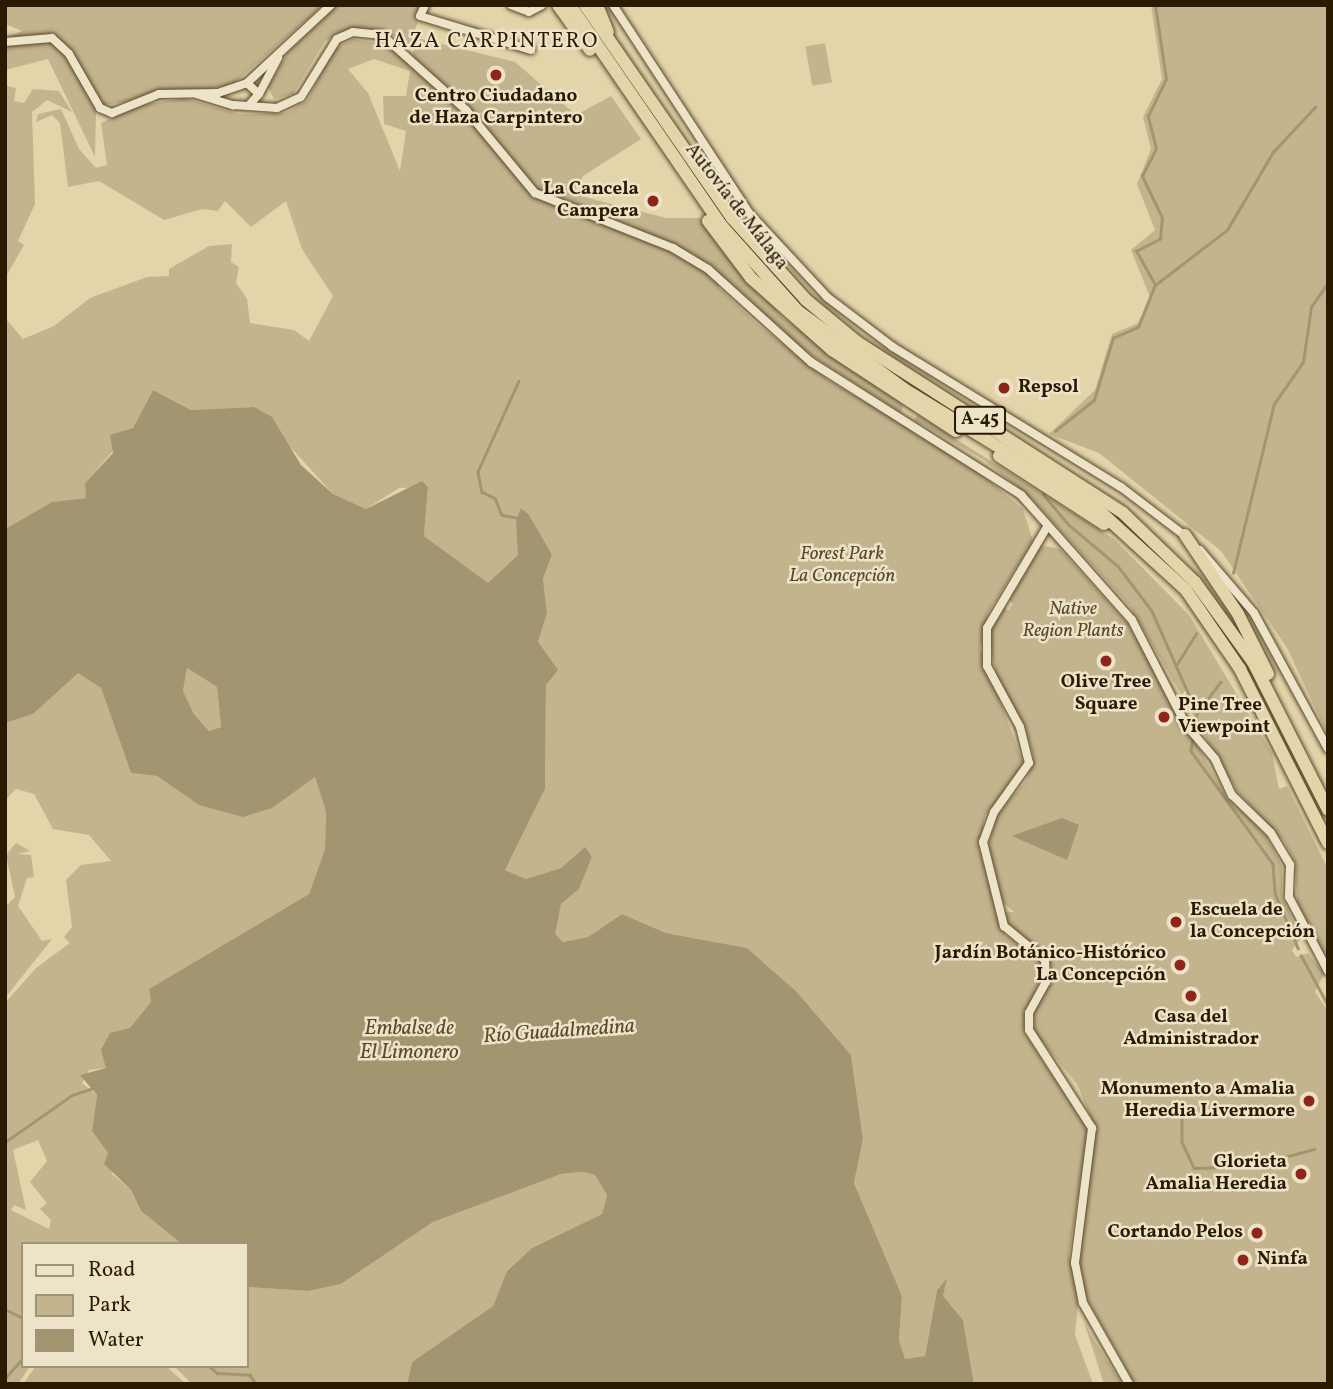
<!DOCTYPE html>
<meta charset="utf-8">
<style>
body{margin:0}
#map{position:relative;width:1333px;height:1389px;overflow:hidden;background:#e3d4aa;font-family:Vollkorn,serif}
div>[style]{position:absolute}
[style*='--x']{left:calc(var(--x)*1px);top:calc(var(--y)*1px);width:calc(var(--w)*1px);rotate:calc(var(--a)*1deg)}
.green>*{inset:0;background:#c4b48d;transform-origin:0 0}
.water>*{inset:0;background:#a49571}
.stream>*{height:2.5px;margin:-1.25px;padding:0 1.25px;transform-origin:1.25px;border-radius:1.25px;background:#a49571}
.roads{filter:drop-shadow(0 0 2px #59482c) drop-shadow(0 0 2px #59482c)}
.minor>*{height:8px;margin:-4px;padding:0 4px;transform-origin:4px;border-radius:4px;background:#ede3c8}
.highway>*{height:12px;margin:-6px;padding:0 6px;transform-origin:6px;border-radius:6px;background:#e3d4aa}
.dots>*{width:19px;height:19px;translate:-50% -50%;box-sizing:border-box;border:4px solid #ede3c8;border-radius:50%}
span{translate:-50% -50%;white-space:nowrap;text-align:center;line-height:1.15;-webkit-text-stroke:5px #ede3c8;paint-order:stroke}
.shield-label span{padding:2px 5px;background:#ede3c8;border:2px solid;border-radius:5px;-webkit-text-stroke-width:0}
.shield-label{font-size:18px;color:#2b1a02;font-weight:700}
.poi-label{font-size:19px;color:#2b1a02;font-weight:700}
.right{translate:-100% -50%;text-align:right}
.left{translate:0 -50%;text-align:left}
.street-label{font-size:19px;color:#2b1a02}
.park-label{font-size:19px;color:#59482c;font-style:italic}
.neighbourhood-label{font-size:21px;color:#2b1a02;letter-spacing:2px}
.water-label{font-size:21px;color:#5b4b2e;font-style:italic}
.frame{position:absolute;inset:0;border:7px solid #2b1a02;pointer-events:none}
.legend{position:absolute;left:21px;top:1242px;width:228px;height:126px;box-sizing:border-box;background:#ede3c8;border:2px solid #9f9379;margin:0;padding:9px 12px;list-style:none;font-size:21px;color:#2b1a02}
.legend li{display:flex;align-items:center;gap:14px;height:35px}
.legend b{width:35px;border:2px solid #9f9379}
</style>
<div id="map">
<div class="green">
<i style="clip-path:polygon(5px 5px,323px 5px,232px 85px,104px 105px,96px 113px,95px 157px,48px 59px,5px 70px,5px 38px,22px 31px,5px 24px)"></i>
<i style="clip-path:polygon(evenodd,338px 5px,423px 5px,413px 37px,515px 62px,576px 115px,611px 96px,641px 139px,583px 176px,573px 194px,666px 218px,700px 218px,783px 318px,903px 405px,901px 413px,805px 351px,730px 282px,717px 286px,757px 324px,829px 381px,960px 457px,1023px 509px,1033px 541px,989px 611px,980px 648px,1024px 765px,985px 816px,979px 847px,1005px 935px,1035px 956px,1043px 973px,1024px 1017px,1025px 1034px,1088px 1130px,1069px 1254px,1078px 1304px,1075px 1335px,1093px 1384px,974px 1384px,963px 1320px,943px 1296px,946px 1279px,937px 1290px,925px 1356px,905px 1360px,899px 1340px,902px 1296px,854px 1183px,863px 1139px,851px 1055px,797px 992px,747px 948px,666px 933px,622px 914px,588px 937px,563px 942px,554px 934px,561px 904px,579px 889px,592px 857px,584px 848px,561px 868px,526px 879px,505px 870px,545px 789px,546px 685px,538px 642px,547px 613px,543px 580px,552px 555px,522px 508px,519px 555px,488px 584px,424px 536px,428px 487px,399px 488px,366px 509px,333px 494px,254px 407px,191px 410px,153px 390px,133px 428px,85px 483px,86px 498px,52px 502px,5px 529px,5px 318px,23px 339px,54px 326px,90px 298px,147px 277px,169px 276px,169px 269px,209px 246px,232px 244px,231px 262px,239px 267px,236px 283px,247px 299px,250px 323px,294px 330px,309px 341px,333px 296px,302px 249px,286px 201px,251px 227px,225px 201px,218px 211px,202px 209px,164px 220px,99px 181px,68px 187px,60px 123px,52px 115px,36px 122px,38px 114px,61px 109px,79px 149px,96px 168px,107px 165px,101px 123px,138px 106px,184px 98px,238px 114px,286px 113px,307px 101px,333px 50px,353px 39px,388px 45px,411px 65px,413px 50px,399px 37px,352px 28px,325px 41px,293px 94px,274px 99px,268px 87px,288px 52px,338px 5px,374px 59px,410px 71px,406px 96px,383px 96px,384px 124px,406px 131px,400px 171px,368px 93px,348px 69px,374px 59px)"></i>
<i style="clip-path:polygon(1151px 5px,1328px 5px,1328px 735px,1287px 648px,1221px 551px,1099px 453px,1049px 434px,1095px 390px,1112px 334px,1138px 323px,1150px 297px,1131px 250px,1155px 230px,1137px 184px,1151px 149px,1143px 117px,1162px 79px)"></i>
<i style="left:825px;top:43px;width:40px;height:20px;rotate:80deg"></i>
<i style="clip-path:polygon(5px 74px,7px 86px,16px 88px,14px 101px,24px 103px,33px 89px,59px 91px,72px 112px,47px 100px,32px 112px,35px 204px,18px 241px,24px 245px,5px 278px)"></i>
<i style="clip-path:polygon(918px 415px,1114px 539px,1189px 615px,1272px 753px,1279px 789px,1287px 786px,1328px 869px,1328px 960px,1297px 901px,1295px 862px,1284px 841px,1237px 791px,1130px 606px,1029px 496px,984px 460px,914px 420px)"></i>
<i style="clip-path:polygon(1039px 545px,1060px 549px,1128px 624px,1227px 798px,1265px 834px,1282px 866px,1282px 896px,1301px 939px,1292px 950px,1296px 957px,1308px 953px,1324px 974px,1315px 992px,1328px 1011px,1328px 1384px,1135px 1384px,1086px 1297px,1079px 1261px,1095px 1127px,1077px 1084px,1035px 1033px,1034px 1011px,1051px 981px,1051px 968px,1046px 955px,1007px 924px,1002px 912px,1014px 912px,1001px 900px,988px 848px,996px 816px,1026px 781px,1034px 758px,1025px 728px,998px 682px,989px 640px,992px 621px,1002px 605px,1008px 611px,1013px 604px,1007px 597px)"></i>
<i style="clip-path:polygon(187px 668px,217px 687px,221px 727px,209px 731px,194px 714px,183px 691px)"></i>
<i style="clip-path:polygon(evenodd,78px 672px,101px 688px,131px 773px,157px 776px,199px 805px,301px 785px,315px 777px,326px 812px,325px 849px,309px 894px,149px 989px,151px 1002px,106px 1068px,89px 1070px,82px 1083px,97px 1095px,92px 1131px,108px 1153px,112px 1174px,131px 1190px,141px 1211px,182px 1244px,23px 1244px,23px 1366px,30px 1366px,18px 1384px,5px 1384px,5px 1003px,36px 968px,70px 943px,64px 937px,72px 927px,66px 880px,81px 865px,111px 861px,89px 835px,53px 829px,34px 794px,16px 789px,5px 800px,5px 723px,33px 714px,78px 672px,38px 1140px,47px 1161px,30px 1182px,47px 1203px,40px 1209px,51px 1220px,49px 1229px,11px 1210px,14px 1205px,26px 1210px,13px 1150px,38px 1140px)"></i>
<i style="clip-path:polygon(16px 843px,30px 851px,17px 854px,31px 855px,34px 877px,27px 878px,18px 906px,42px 941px,52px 939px,5px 998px,5px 907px,15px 897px,6px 855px)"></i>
<i style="clip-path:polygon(583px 1172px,595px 1175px,607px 1195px,602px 1214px,532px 1248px,507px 1271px,493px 1306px,412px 1362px,407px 1384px,192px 1384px,174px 1366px,247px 1366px,247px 1287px,308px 1291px,341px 1284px,433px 1222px,561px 1174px)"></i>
<i style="clip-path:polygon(1084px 1322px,1094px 1340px,1122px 1384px,1104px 1384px)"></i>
<i style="clip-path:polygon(36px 1366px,166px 1366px,186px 1384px,23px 1384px)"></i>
</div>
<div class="water">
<i style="clip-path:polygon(evenodd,153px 390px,191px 410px,254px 407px,272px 417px,301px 465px,333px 494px,366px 509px,422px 481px,428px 487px,424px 536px,488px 583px,518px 555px,516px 520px,521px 508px,529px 515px,552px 555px,543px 579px,547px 613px,538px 642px,558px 670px,546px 685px,545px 789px,505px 870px,526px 879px,561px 868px,585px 847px,592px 857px,579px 889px,561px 904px,555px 934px,563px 942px,588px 937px,622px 914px,666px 933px,747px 948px,797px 992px,851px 1055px,863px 1139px,854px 1183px,902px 1296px,899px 1340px,905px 1359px,925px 1356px,937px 1290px,947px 1278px,943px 1296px,963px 1320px,974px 1384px,407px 1384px,412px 1362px,493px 1306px,507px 1271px,532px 1248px,602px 1214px,607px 1195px,595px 1175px,583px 1172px,561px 1174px,433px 1222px,341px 1284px,308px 1291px,247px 1287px,247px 1244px,182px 1244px,141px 1211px,131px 1190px,104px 1164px,108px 1153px,92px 1131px,97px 1095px,80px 1075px,106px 1068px,101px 1050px,110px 1033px,130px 1028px,151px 1002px,149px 989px,309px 894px,325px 849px,326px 812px,315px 777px,272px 808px,243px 817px,199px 805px,157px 776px,131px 773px,101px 688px,78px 673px,33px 714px,5px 723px,5px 529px,52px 502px,86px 498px,85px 483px,113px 453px,110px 435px,133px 428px,153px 390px,187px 668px,217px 687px,221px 727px,209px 731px,194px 714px,183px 691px,187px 668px)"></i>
<i style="clip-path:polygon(1062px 818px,1079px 825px,1067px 860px,1012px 836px)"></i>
</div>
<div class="stream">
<i style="--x:1155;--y:285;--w:39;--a:-119"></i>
<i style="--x:1136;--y:251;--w:27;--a:-27"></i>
<i style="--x:1160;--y:239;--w:21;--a:-85"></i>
<i style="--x:1162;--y:218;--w:47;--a:-115.5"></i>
<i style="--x:1142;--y:176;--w:30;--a:-63"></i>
<i style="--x:1156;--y:149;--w:34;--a:-104"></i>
<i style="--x:1148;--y:116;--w:41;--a:-64.1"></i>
<i style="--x:1166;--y:79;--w:75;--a:-98.5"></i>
<i style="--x:519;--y:381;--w:100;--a:114.3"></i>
<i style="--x:478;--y:472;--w:20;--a:79"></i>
<i style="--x:482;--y:492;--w:14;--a:25"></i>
<i style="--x:495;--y:498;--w:18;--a:68"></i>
<i style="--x:502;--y:515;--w:17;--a:10"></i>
<i style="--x:1055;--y:431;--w:50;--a:-38.5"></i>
<i style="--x:1094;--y:400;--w:65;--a:-73"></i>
<i style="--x:1113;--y:338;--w:27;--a:-24"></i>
<i style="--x:1138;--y:327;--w:45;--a:-68"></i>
<i style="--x:1155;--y:285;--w:91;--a:-37.4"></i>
<i style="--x:1227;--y:230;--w:91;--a:-59.5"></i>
<i style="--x:1273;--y:152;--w:62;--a:-47"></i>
<i style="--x:1043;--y:494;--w:40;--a:50"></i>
<i style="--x:1069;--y:525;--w:64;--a:39.9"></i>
<i style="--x:1118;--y:566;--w:56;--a:52.9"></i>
<i style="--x:1152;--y:611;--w:111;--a:66.2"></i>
<i style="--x:1197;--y:713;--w:18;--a:99"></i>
<i style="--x:1233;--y:573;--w:174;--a:-76.4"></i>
<i style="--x:1274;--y:404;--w:51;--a:-55.4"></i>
<i style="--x:1303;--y:362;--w:56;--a:-81.7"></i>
<i style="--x:1311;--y:307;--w:29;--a:-55"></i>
<i style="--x:1177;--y:664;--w:36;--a:-58"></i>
<i style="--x:1197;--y:713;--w:39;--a:-53"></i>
<i style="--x:1193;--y:738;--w:13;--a:99"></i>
<i style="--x:1191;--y:751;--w:140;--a:54"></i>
<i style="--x:1273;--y:864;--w:29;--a:86"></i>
<i style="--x:1275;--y:893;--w:60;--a:67.3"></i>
<i style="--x:1301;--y:955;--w:57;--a:61.6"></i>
<i style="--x:1182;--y:1119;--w:23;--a:90"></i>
<i style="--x:1182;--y:1142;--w:29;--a:65"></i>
<i style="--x:1194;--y:1168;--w:78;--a:-1.5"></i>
<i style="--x:5;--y:1142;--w:82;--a:-35"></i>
<i style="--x:72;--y:1095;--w:20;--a:-18"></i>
<i style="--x:1288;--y:1156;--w:27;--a:-15"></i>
<i style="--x:5;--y:1309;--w:20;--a:27"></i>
<i style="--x:209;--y:1366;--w:11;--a:41"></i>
<i style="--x:217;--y:1373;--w:33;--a:3"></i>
<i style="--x:250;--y:1375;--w:11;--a:56"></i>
<i style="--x:5;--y:1378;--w:27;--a:-48"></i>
</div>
<div class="roads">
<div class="minor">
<i style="--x:425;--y:5;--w:12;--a:114"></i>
<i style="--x:420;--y:16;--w:116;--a:17"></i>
<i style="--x:511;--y:5;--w:19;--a:21"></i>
<i style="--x:529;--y:12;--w:15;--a:-28"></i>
<i style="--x:613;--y:5;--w:250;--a:56.8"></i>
<i style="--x:750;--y:214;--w:113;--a:47.1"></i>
<i style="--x:827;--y:297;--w:83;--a:37.1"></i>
<i style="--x:893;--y:347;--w:268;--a:31.6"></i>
<i style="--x:1121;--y:487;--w:84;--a:37.3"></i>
<i style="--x:5;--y:42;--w:47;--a:-4.9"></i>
<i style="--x:52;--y:38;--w:23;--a:43"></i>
<i style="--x:69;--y:54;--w:62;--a:60.1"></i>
<i style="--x:100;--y:108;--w:13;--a:23"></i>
<i style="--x:112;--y:113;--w:51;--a:-22"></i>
<i style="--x:159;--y:94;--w:59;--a:-1"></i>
<i style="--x:218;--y:93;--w:31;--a:-19"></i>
<i style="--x:247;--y:83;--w:16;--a:43"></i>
<i style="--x:259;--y:94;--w:15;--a:132"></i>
<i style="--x:247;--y:83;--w:115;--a:-42.9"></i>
<i style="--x:196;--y:94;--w:39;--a:17"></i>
<i style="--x:233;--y:105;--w:44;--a:3.9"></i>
<i style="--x:277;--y:108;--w:26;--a:-25"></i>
<i style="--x:301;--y:97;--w:68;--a:-58.2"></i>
<i style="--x:337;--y:39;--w:17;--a:-24"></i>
<i style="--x:353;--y:32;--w:29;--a:6"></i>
<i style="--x:382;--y:35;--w:113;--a:41.8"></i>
<i style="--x:466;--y:110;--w:108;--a:50.3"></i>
<i style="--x:535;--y:193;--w:149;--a:21.7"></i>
<i style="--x:673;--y:248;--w:41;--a:31"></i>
<i style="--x:708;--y:269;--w:139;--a:42.1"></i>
<i style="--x:811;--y:362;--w:249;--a:32.3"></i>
<i style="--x:1021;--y:495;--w:167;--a:48.4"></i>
<i style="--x:1132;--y:620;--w:118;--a:62.8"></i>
<i style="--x:1186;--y:725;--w:45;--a:49.5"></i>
<i style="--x:1215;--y:759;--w:40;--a:65"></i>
<i style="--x:1232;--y:795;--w:54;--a:44.3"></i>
<i style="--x:1271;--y:833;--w:37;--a:59"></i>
<i style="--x:1290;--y:865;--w:32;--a:92"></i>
<i style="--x:1289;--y:897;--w:84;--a:62.2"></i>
<i style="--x:259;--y:94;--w:41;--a:-62.2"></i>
<i style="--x:1047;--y:527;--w:117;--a:120.7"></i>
<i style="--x:987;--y:628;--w:38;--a:90"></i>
<i style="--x:987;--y:666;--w:69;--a:61.6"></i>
<i style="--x:1020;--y:727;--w:37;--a:76"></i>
<i style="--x:1029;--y:763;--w:60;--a:125.5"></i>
<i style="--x:994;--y:812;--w:32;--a:110"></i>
<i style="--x:983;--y:842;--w:87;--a:76"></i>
<i style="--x:1004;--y:926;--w:53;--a:39.7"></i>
<i style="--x:1045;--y:960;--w:22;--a:87"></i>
<i style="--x:1046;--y:982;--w:35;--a:119"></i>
<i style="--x:1029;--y:1013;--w:17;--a:90"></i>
<i style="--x:1029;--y:1030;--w:117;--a:57.3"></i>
<i style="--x:1092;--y:1128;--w:136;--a:97.2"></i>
<i style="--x:1075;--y:1263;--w:41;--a:78.7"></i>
<i style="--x:1083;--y:1303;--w:93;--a:60.4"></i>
<i style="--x:1200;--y:550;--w:83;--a:49.4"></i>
<i style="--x:1254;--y:613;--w:155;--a:61.4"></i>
</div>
<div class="highway">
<i style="--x:558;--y:5;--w:55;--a:54.6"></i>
<i style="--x:570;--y:5;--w:267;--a:55.5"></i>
<i style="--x:721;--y:225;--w:115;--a:48.2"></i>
<i style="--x:798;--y:311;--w:132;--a:36.3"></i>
<i style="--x:904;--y:389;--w:222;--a:31.5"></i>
<i style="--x:1093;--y:505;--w:126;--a:42.4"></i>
<i style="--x:1186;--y:590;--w:96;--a:55.6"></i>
<i style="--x:1240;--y:669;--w:195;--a:63.2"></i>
<i style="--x:585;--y:5;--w:259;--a:55.4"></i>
<i style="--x:732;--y:218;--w:110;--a:47.9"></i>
<i style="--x:806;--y:300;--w:66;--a:39.5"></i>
<i style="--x:857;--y:342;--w:316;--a:32.7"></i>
<i style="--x:1123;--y:513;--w:100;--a:43.8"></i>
<i style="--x:1195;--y:582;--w:99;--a:54.1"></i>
<i style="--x:1253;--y:662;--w:166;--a:63.1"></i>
<i style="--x:597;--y:5;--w:29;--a:68"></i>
<i style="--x:708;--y:221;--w:71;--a:53"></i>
<i style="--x:751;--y:278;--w:108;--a:41.6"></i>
<i style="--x:832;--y:350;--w:148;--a:33.2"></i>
<i style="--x:999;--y:456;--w:125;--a:32.9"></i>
<i style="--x:1185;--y:535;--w:95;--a:56.1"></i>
<i style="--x:1238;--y:614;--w:67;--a:63.4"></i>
</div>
</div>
<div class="dots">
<i style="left:496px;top:75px;background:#8f2418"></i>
<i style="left:653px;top:201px;background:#8f2418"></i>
<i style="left:1004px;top:388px;background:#8f2418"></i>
<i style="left:1106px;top:661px;background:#8f2418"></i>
<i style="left:1164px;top:717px;background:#8f2418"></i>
<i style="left:1176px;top:922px;background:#8f2418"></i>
<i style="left:1180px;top:965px;background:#8f2418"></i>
<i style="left:1191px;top:996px;background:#8f2418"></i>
<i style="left:1309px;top:1101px;background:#8f2418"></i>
<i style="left:1301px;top:1174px;background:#8f2418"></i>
<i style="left:1257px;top:1233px;background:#8f2418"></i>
<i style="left:1243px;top:1260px;background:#8f2418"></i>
</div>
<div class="shield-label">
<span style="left:980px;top:420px">A-45</span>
</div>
<div class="poi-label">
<span style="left:496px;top:108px">Centro Ciudadano<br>de Haza Carpintero</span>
<span class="right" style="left:639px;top:201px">La Cancela<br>Campera</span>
<span class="left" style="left:1018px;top:388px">Repsol</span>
<span style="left:1106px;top:694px">Olive Tree<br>Square</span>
<span class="left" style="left:1178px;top:717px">Pine Tree<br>Viewpoint</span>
<span class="left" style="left:1190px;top:922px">Escuela de<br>la Concepción</span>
<span class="right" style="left:1166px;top:965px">Jardín Botánico-Histórico<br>La Concepción</span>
<span style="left:1191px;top:1029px">Casa del<br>Administrador</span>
<span class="right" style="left:1295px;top:1101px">Monumento a Amalia<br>Heredia Livermore</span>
<span class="right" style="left:1287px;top:1174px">Glorieta<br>Amalia Heredia</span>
<span class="right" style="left:1243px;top:1233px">Cortando Pelos</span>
<span class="left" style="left:1257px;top:1260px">Ninfa</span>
</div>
<div class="street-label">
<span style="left:736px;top:207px;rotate:52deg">Autovía de Málaga</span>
</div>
<div class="park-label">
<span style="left:842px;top:566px">Forest Park<br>La Concepción</span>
<span style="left:1073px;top:621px">Native<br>Region Plants</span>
</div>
<div class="neighbourhood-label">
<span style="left:487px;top:42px">HAZA CARPINTERO</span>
</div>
<div class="water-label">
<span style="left:409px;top:1041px">Embalse de<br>El Limonero</span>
<span style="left:559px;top:1032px;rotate:-4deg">Río Guadalmedina</span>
</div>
<div class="frame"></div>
<ul class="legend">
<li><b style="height:9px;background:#ede3c8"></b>Road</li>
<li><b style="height:19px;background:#c4b48d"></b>Park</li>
<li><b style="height:19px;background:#a49571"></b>Water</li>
</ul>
</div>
